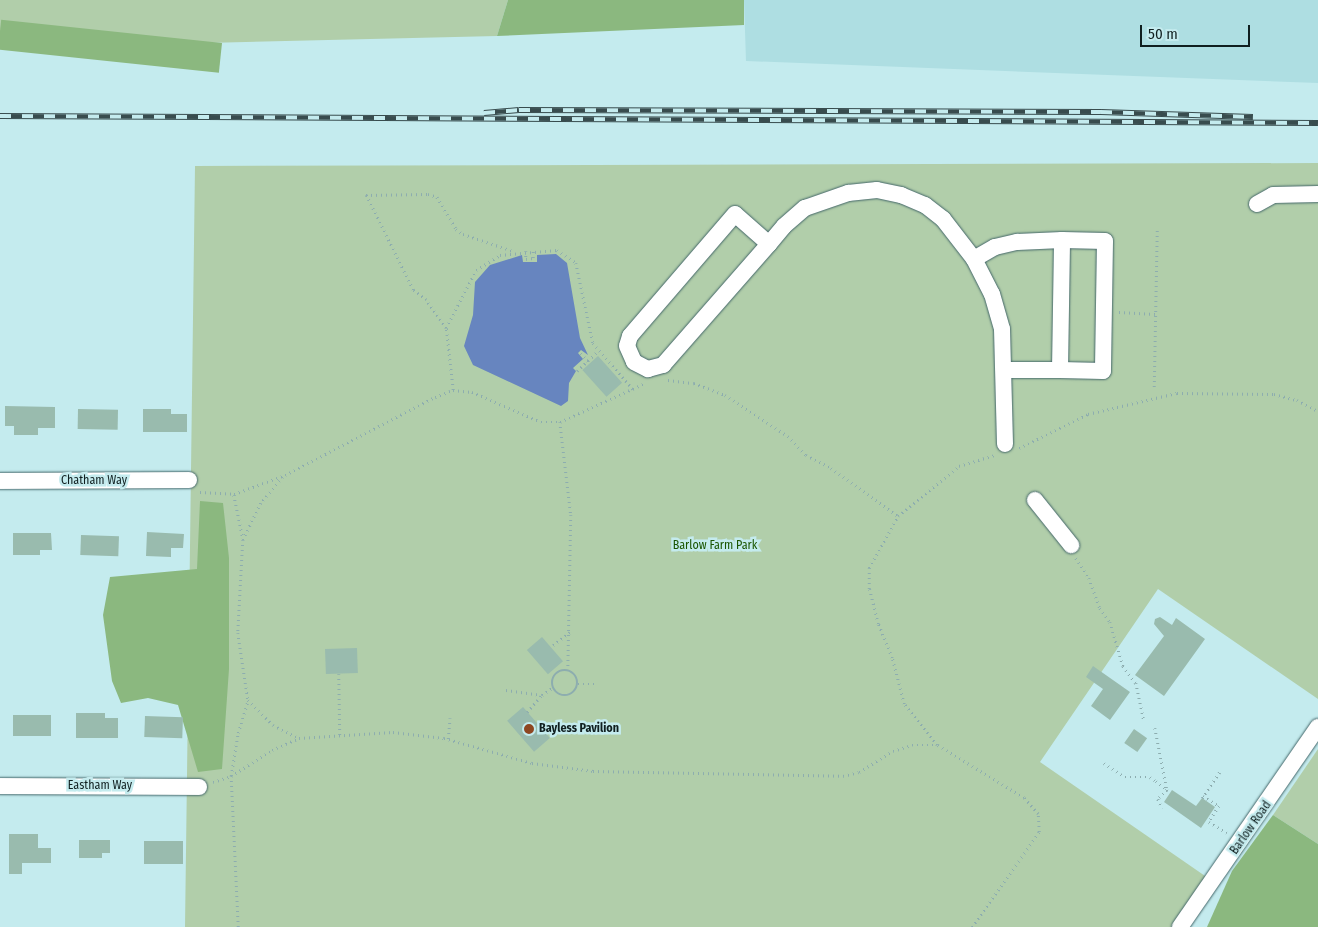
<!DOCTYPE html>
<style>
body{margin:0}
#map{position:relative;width:1318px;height:927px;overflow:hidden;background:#c4ebee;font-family:"Fira Sans Condensed",sans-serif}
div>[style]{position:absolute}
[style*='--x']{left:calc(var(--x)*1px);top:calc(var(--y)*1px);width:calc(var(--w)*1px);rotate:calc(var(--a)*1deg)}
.built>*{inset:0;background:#aedee2}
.green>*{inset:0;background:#b1ceaa}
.forest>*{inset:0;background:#8bb87f;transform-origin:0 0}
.water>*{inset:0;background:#6785bf}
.building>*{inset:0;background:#99bbae;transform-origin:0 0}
.path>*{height:2.5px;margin-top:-1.25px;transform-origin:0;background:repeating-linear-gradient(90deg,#8dadaf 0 1px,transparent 0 5px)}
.path>.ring{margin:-1.25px;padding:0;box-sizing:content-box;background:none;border:2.5px solid #8dadaf;border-radius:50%}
.roads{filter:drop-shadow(0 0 1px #436669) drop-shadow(0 0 1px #436669)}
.minor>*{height:16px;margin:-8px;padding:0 8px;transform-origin:8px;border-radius:8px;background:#fff}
.rail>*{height:5.5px;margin-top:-2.75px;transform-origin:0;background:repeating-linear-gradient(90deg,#c4ebee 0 11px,#384c4e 0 22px);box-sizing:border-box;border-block:1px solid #384c4e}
.dots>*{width:14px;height:14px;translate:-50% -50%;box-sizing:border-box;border:2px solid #c4ebee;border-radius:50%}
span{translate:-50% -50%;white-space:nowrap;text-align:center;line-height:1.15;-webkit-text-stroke:5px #c4ebee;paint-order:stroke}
.street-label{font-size:12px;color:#101f20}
.park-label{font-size:12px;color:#1a5501}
.poi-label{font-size:12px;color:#101f20;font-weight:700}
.left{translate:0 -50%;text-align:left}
.scale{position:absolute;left:1140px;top:25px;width:110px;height:22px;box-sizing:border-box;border:2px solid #101f20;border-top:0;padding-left:6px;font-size:15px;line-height:18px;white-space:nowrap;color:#101f20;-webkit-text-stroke:4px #c4ebee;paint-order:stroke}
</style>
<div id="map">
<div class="built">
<i style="clip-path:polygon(744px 0,1318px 0,1318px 83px,746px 61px)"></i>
</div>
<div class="green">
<i style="clip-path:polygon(0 0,508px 0,497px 36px,0 48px)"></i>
<i style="clip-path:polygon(1318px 163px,1318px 699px,1158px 589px,1040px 762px,1208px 878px,1172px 927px,185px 927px,195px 166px)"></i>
<i style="clip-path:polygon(1318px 749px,1318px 844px,1273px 815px)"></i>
</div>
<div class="forest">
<i style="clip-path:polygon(508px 0,744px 0,744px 25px,497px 36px)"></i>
<i style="left:222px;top:43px;width:30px;height:222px;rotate:96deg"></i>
<i style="clip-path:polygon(200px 501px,223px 503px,229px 558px,229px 669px,222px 769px,198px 772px,178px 705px,148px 698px,121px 703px,112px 681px,103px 615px,110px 577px,197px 569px)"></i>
<i style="clip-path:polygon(1273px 815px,1318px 844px,1318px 927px,1207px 927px,1232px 871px)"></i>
</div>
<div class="water">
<i style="clip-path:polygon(556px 254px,567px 263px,580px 338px,588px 355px,581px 350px,578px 353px,583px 359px,573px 368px,576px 371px,569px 383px,568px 401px,561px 406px,473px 365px,464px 346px,473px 315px,475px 282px,490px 265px,522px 255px,523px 262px,537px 262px,537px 255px)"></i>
</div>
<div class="building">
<i style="left:598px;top:356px;width:36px;height:21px;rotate:48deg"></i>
<i style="clip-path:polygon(5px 406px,55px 407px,55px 428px,38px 428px,38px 435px,14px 435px,14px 426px,5px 426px)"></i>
<i style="left:78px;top:409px;width:40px;height:20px;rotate:1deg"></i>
<i style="clip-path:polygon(143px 409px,171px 409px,171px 414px,187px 414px,187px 432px,143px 432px)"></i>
<i style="clip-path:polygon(147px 532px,184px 534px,183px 548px,171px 548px,171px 557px,146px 556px)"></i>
<i style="clip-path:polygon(13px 533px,51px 533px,52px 550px,40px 550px,40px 555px,13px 555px)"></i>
<i style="left:81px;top:535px;width:38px;height:20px;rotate:2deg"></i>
<i style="clip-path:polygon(1160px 617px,1172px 625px,1176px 618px,1205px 639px,1164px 696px,1135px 675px,1164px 636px,1154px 624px,1155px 619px)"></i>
<i style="left:542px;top:637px;width:32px;height:20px;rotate:49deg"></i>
<i style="left:357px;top:648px;width:25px;height:32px;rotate:88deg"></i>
<i style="clip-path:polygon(1093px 666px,1130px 692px,1110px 720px,1091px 706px,1103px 689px,1086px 677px)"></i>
<i style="left:523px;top:707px;width:41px;height:21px;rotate:49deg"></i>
<i style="clip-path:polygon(76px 713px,105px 713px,105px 718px,118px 718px,118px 738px,76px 738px)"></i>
<i style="left:13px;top:715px;width:38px;height:21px"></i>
<i style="left:145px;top:716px;width:38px;height:21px;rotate:2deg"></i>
<i style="left:1134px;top:729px;width:16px;height:17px;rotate:35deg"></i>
<i style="clip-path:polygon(1172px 790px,1196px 806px,1202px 798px,1215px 807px,1201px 828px,1164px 802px)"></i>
<i style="clip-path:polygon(9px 834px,38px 834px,38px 848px,51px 848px,51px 863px,22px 863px,22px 874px,9px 874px)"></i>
<i style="clip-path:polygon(79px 840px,110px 840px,110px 853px,102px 853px,102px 858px,79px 858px)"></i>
<i style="left:144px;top:841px;width:39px;height:23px"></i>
</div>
<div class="path">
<i style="--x:526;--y:251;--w:8;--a:90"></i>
<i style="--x:526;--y:259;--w:7;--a:-8"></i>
<i style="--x:533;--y:258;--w:7;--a:-90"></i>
<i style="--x:1119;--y:312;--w:36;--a:3"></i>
<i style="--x:446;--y:328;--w:34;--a:-126"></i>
<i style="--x:426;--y:300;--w:16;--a:-142"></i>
<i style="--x:413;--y:290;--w:106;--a:-116.3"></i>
<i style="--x:366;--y:195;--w:62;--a:-0.9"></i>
<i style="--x:428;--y:194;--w:9;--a:18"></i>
<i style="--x:437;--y:197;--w:37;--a:59"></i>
<i style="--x:456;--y:229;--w:9;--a:36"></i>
<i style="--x:463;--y:234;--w:53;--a:18.8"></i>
<i style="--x:581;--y:353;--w:11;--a:49"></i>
<i style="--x:577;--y:371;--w:30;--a:-44"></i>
<i style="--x:668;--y:380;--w:26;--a:7"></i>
<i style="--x:694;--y:383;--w:33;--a:21"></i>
<i style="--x:725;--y:395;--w:75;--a:33.1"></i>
<i style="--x:788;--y:436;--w:26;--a:47"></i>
<i style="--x:806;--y:455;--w:28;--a:27"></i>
<i style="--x:831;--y:468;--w:82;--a:35.6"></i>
<i style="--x:1154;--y:387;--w:158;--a:-88.9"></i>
<i style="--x:453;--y:390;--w:62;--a:-96.4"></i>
<i style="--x:446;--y:328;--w:65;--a:-62.7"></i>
<i style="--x:476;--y:270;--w:28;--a:-32"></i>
<i style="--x:500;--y:255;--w:57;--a:-5"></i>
<i style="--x:557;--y:250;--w:23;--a:34"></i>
<i style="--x:576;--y:263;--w:82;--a:78"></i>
<i style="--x:593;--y:343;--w:61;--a:49"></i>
<i style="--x:560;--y:422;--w:94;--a:83.3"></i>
<i style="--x:571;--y:515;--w:155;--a:91.1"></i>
<i style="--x:1019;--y:448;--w:77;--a:-26.2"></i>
<i style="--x:1088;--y:414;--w:91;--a:-13.3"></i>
<i style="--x:1177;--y:393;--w:97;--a:0.6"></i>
<i style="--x:1274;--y:394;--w:24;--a:15"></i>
<i style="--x:1297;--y:400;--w:24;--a:28"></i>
<i style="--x:283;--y:477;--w:34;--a:130"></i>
<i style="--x:261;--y:503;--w:41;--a:115.9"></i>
<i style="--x:243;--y:540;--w:93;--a:93.1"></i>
<i style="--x:238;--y:633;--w:68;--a:81.5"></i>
<i style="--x:248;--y:700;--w:35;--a:45"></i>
<i style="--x:273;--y:725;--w:29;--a:27"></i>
<i style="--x:200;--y:492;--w:34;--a:3"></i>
<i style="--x:234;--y:494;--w:54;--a:-20.4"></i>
<i style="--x:285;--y:475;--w:169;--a:-27.5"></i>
<i style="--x:435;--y:397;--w:19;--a:-21"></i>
<i style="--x:453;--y:390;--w:19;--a:6"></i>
<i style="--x:472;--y:392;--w:75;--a:23.5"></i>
<i style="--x:541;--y:422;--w:19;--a:0"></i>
<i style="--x:560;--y:422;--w:94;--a:-24.6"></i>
<i style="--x:234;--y:495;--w:45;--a:78.4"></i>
<i style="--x:1076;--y:558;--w:24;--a:57"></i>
<i style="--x:1089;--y:578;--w:32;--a:70"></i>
<i style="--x:1100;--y:608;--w:17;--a:54"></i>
<i style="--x:1110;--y:622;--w:46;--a:73.5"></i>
<i style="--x:1123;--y:666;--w:21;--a:53"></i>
<i style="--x:1136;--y:683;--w:38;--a:78"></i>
<i style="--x:553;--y:645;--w:21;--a:-37"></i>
<i class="ring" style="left:552px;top:670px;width:23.5px;height:23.5px"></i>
<i style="--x:339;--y:674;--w:61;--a:89.1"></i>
<i style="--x:578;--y:684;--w:16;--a:0"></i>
<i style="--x:506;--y:690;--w:36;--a:8"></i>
<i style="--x:542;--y:695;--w:12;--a:-35"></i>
<i style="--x:527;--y:712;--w:23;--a:-49"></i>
<i style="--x:1155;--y:728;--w:63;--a:79"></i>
<i style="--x:1167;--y:790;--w:4;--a:45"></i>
<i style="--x:448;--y:739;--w:21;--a:-85"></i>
<i style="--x:1104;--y:763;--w:25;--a:34"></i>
<i style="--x:1125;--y:777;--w:25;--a:0"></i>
<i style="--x:1150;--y:777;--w:7;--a:34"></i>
<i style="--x:1156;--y:781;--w:14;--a:39"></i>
<i style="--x:1167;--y:790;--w:13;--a:135"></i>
<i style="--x:1158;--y:799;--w:10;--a:66"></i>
<i style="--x:213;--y:782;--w:19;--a:-18"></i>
<i style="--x:231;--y:776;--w:44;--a:-80.8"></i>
<i style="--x:238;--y:733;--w:34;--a:-73"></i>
<i style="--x:1203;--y:796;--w:19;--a:32"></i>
<i style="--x:1219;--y:806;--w:19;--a:122"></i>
<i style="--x:1209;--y:822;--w:21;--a:31"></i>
<i style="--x:1202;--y:798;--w:32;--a:-56"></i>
<i style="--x:238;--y:927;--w:151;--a:-92.7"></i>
<i style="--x:231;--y:776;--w:49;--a:-32.4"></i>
<i style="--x:272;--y:750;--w:30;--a:-24"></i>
<i style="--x:299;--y:738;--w:94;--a:-3.7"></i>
<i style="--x:393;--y:732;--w:51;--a:6.7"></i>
<i style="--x:444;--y:738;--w:91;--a:15.9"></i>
<i style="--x:532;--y:763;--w:62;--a:7.5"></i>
<i style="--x:593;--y:771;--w:250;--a:1.1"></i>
<i style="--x:843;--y:776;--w:16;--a:-14"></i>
<i style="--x:859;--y:772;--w:40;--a:-32"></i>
<i style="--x:893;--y:751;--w:20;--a:-18"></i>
<i style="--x:912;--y:745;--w:25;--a:0"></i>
<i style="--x:972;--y:927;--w:116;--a:-54.8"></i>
<i style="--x:1039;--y:832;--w:18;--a:-93"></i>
<i style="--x:1038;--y:814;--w:21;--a:-131"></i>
<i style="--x:1024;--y:798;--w:102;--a:-148.7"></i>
<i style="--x:937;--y:745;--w:53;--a:-128.8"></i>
<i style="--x:904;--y:704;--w:48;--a:-104.6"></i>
<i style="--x:892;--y:658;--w:37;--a:-112"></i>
<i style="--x:878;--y:624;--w:36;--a:-104"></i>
<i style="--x:869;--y:589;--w:21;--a:-90"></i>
<i style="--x:869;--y:568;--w:60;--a:-60.9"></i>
<i style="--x:898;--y:516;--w:79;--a:-39.3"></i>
<i style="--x:959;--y:466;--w:37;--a:-17"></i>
</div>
<div class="roads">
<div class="minor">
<i style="--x:1257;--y:204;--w:18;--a:-29"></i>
<i style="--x:1273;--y:195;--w:45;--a:-1.3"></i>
<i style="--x:1062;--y:240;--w:43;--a:1.3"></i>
<i style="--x:1105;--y:241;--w:130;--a:90.9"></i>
<i style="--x:1103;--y:371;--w:43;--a:-178.7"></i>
<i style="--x:1060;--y:370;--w:130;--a:-89.1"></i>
<i style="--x:769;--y:244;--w:45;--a:-138.6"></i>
<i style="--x:735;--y:214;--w:161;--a:130.7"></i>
<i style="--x:630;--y:336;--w:10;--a:107"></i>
<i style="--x:627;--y:346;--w:17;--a:66"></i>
<i style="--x:634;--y:362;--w:16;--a:27"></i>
<i style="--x:648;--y:369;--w:16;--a:-15"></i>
<i style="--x:663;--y:365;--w:161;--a:-48.8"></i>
<i style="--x:769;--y:244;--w:23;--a:-50"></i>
<i style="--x:784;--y:226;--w:28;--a:-41"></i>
<i style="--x:805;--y:208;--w:46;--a:-19.2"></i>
<i style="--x:848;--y:193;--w:29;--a:-6"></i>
<i style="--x:877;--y:190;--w:25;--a:12"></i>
<i style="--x:901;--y:195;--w:26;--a:23"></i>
<i style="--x:925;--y:205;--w:23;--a:38"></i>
<i style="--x:943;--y:219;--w:51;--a:52.2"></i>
<i style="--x:974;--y:259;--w:39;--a:63"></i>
<i style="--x:992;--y:294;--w:36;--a:74"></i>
<i style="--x:1002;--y:329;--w:115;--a:88.5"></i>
<i style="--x:974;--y:259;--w:24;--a:-30"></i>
<i style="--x:995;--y:247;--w:23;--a:-13"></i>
<i style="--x:1017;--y:242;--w:45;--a:-2.5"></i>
<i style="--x:1005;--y:370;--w:55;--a:0"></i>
<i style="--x:0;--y:481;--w:189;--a:-0.3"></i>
<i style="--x:1035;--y:500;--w:58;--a:51.3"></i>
<i style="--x:0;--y:786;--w:199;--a:0.3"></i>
<i style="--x:1180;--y:927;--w:243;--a:-55.4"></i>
</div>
</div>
<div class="rail">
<i style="--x:484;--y:113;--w:35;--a:-5"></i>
<i style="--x:519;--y:110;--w:582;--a:0.2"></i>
<i style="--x:1101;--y:112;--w:152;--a:1.9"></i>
<i style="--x:0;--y:116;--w:1318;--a:0.3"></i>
</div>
<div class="dots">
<i style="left:529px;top:729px;background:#8e4722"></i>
</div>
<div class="street-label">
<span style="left:94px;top:481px">Chatham Way</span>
<span style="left:100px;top:786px">Eastham Way</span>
<span style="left:1251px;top:828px;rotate:-55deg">Barlow Road</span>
</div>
<div class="park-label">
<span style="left:715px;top:546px">Barlow Farm Park</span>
</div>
<div class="poi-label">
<span class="left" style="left:539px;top:729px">Bayless Pavilion</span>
</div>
<div class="scale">50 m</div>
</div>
